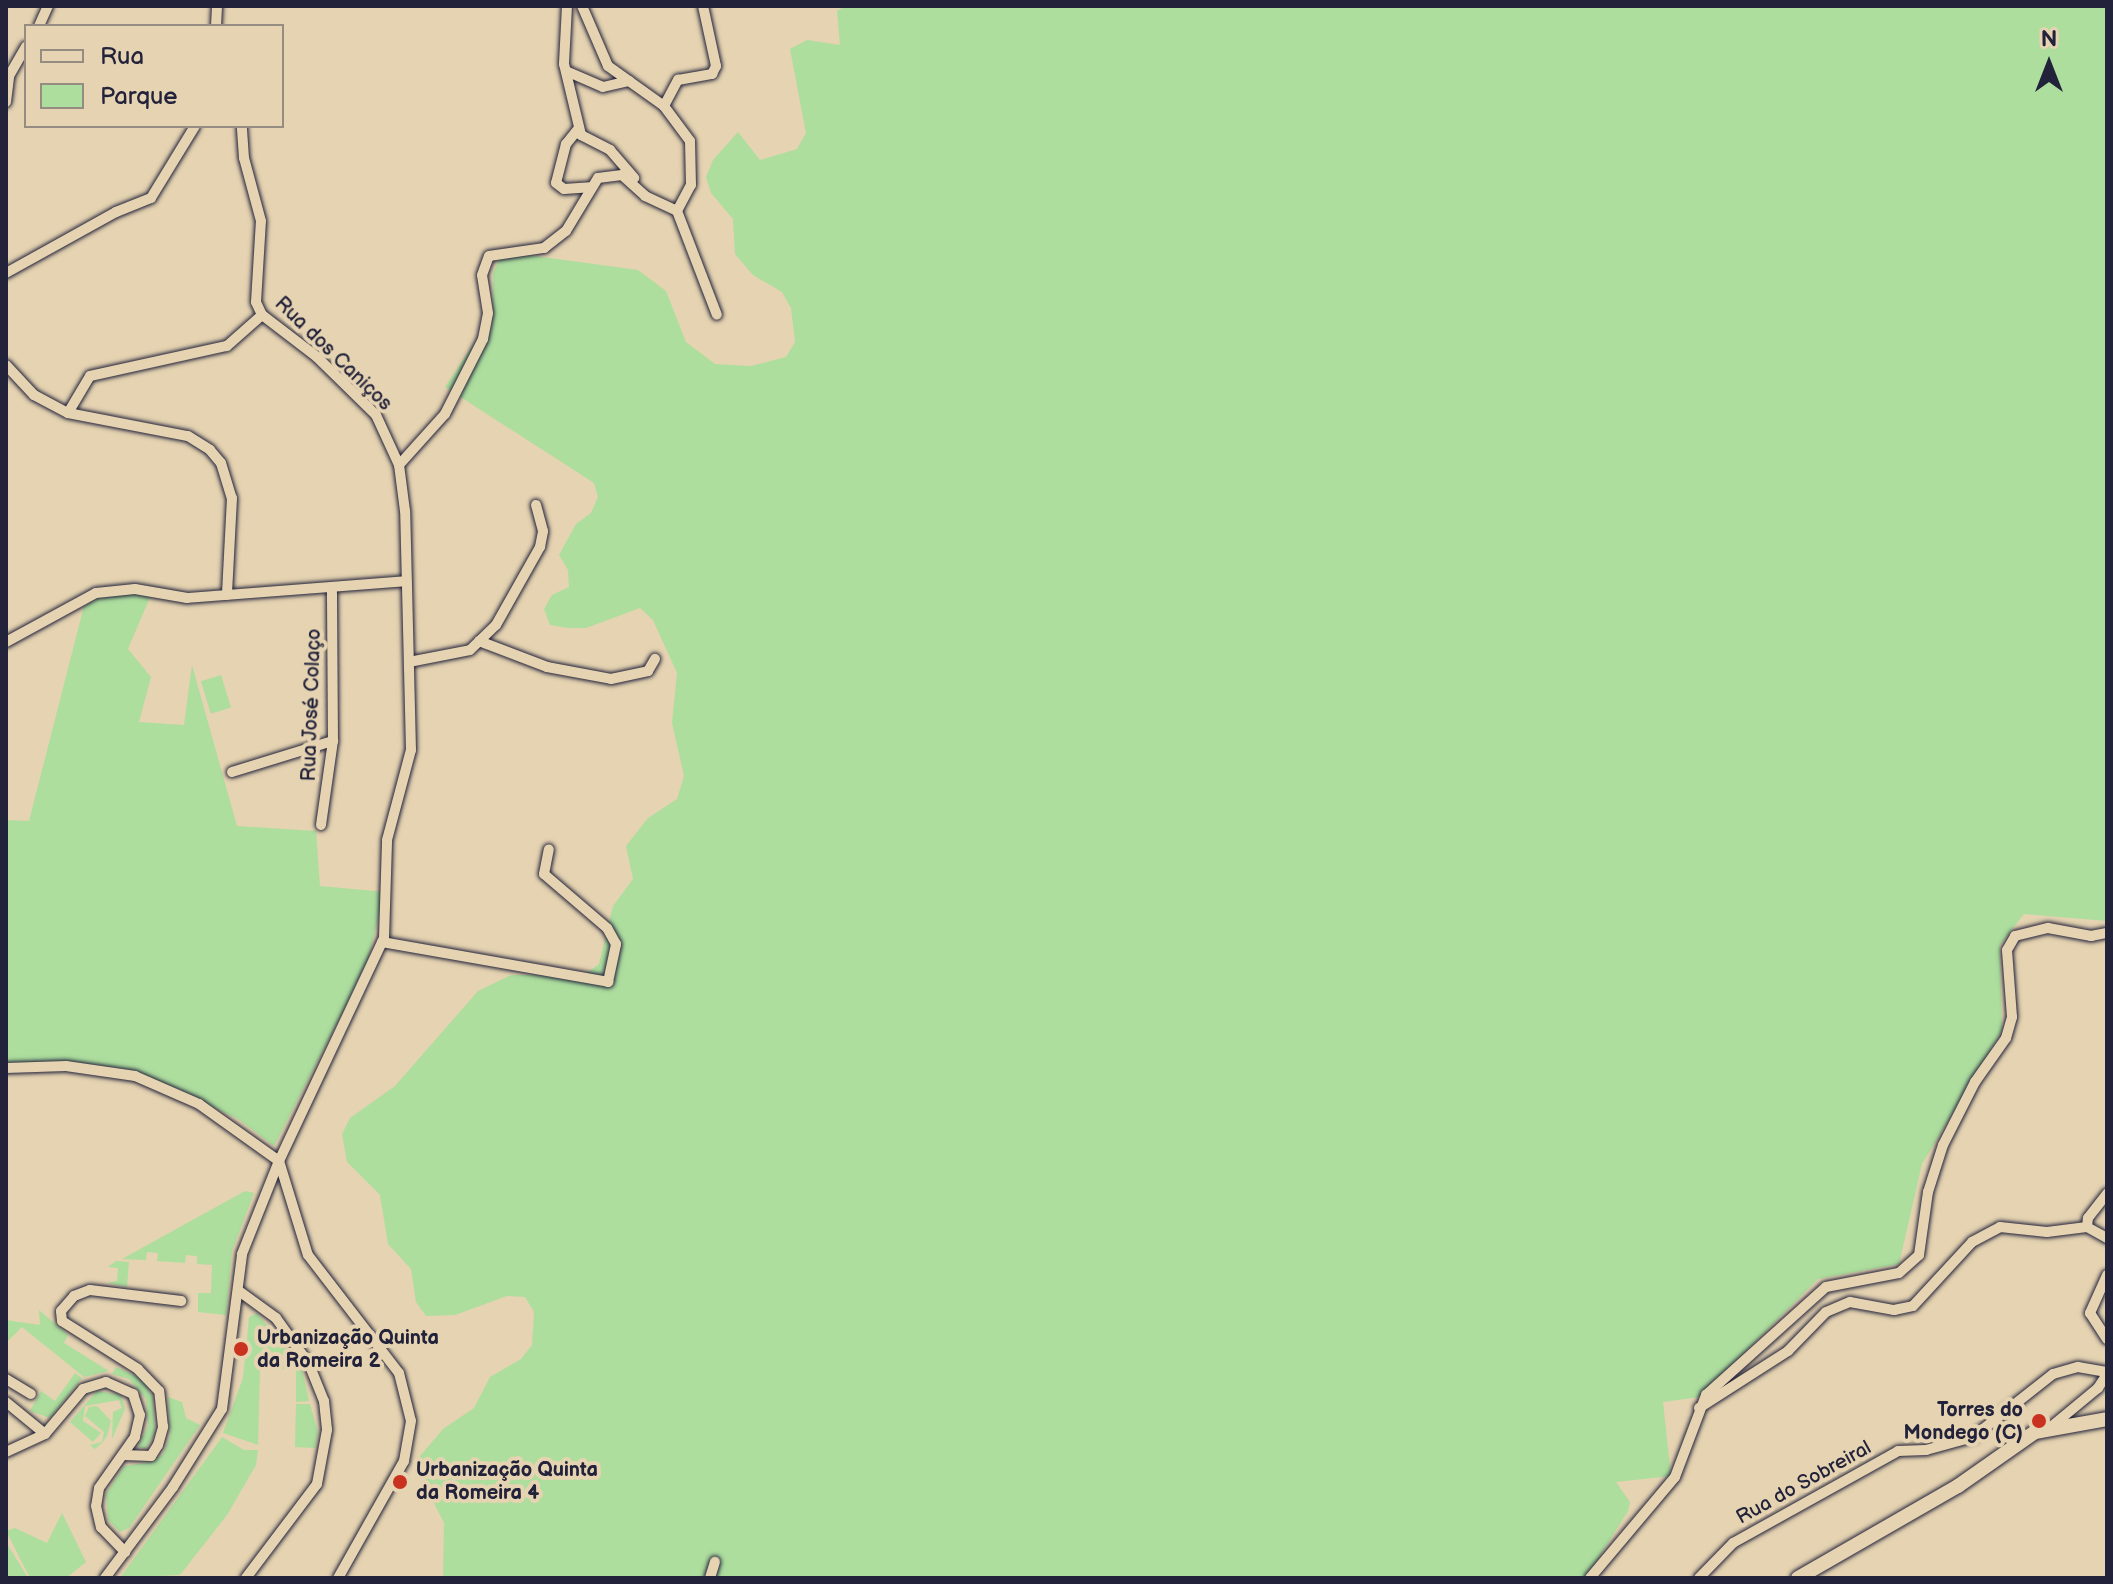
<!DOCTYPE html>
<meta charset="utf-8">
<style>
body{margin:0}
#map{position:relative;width:2113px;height:1584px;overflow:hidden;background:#e5d3b1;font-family:"Balsamiq Sans",sans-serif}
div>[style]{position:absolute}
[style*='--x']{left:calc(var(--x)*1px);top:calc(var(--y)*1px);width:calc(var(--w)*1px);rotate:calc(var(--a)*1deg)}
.green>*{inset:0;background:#adde9e;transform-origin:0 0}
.roads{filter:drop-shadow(0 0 2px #22223b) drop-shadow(0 0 2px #22223b)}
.street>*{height:10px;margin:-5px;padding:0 5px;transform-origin:5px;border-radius:5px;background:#e5d3b1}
.secondary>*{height:14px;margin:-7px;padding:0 7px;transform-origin:7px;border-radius:7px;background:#e5d3b1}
.dots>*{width:22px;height:22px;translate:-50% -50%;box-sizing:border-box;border:4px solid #e5d3b1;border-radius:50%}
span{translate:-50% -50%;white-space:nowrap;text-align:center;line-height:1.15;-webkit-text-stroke:8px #e5d3b1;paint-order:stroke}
.street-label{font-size:20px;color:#22223b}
.poi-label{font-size:20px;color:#22223b;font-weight:700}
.left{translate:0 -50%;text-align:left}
.right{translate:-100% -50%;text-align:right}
.frame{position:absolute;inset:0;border:8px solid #22223b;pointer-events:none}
.legend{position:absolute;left:24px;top:24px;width:260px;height:104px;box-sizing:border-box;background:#e5d3b1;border:2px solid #978c82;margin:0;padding:10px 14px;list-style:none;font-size:24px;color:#22223b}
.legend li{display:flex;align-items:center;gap:16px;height:40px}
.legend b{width:40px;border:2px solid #978c82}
.north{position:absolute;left:2009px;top:24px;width:80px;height:80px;-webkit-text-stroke:6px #e5d3b1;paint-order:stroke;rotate:0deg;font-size:22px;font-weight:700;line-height:32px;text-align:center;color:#22223b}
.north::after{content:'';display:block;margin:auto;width:28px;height:36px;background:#22223b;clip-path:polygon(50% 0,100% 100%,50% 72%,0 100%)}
</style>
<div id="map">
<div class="green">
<i style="clip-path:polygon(845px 6px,2107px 6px,2107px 921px,2024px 914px,2000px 945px,2002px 1031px,1922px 1164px,1899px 1264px,1818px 1279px,1700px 1397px,1663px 1402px,1671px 1476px,1616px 1482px,1630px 1502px,1628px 1511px,1586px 1578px,443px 1578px,444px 1523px,419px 1473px,420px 1456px,443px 1429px,474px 1408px,490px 1377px,521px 1359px,532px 1345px,534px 1312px,525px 1297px,507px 1296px,455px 1315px,426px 1316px,416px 1302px,411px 1269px,388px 1244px,380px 1195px,347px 1162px,342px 1134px,350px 1118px,395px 1086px,478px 991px,511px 975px,584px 975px,599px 964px,613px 906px,633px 879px,626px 846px,648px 818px,677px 799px,684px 776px,672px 723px,677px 673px,653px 620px,640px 608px,586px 628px,568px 628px,550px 625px,544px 609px,552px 595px,569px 587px,568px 570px,559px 555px,576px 524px,591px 513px,598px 497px,594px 483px,445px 387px,493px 315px,493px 273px,500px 258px,528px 255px,638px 270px,666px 291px,686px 342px,715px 364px,751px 366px,786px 357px,795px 342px,791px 308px,782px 292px,753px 275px,735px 254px,733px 219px,711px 193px,706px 177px,713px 160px,738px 132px,760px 160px,797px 149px,806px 133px,790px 49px,807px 40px,840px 45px,837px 11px)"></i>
<i style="clip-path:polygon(134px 593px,151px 595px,128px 649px,151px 677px,139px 722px,184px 725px,192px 665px,237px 826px,316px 831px,320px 886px,385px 892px,366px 967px,274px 1146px,238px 1119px,136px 1071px,66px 1061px,6px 1063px,6px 820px,29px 821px,84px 606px,99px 598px)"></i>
<i style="left:221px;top:675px;width:34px;height:21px;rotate:73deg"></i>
<i style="clip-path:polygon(245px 1191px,254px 1193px,232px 1251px,226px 1315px,198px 1312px,198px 1293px,211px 1293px,212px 1265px,197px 1264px,197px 1256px,186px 1255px,185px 1263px,157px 1261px,158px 1253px,147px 1252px,146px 1260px,122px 1259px)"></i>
<i style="clip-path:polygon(116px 1261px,129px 1262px,127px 1287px,107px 1283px,117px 1281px,118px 1268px,108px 1267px)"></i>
<i style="clip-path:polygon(39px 1310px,68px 1335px,64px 1343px,109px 1371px,84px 1377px,22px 1327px,6px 1343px,6px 1320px,40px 1325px)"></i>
<i style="clip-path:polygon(257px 1313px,302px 1370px,309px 1401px,296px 1402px,296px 1369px,260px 1369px,258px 1445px,223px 1433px,243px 1378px,249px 1317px)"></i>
<i style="clip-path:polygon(116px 1367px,143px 1379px,153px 1398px,155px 1434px,145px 1449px,138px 1447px,148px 1425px,146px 1399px,129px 1379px,112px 1374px)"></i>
<i style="clip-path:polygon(75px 1373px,82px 1378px,50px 1418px,30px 1411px,41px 1391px,55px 1401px)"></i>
<i style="clip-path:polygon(97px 1391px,121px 1395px,125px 1409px,112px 1439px,113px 1412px,122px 1408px,119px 1400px,85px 1406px,83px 1421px,101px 1433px,93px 1442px,70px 1422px)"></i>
<i style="clip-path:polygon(168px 1397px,182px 1402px,186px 1418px,200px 1425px,129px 1528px,120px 1532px,108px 1520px,106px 1494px,124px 1466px,152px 1462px,163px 1454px,170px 1436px)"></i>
<i style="clip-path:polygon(296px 1404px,310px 1404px,318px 1432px,315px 1448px,295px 1447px)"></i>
<i style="clip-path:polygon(97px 1406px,111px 1421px,107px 1436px,102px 1443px,95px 1449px,90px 1445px,102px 1442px,104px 1432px,85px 1416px,89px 1407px)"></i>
<i style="clip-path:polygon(222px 1437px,244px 1450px,258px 1450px,256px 1465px,227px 1515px,180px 1575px,120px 1578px)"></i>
<i style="clip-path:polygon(62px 1513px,86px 1562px,66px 1578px,30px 1578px,6px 1531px,15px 1528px,47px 1543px)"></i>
<i style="clip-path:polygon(6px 1542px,28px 1578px,6px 1578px)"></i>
</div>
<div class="roads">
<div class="street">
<i style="--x:567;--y:6;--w:58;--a:93"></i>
<i style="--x:564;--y:64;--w:73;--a:76.5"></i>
<i style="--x:581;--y:135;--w:33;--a:27"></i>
<i style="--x:610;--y:150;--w:37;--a:49"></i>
<i style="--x:39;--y:26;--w:22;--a:-66"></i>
<i style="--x:216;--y:26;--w:20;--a:-87"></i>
<i style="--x:566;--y:71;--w:40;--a:23.4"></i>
<i style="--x:603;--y:87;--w:27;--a:-13"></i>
<i style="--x:6;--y:102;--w:26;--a:-83"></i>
<i style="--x:9;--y:76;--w:34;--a:-60"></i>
<i style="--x:664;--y:106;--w:30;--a:-62"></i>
<i style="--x:678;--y:80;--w:35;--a:-10"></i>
<i style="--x:712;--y:74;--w:9;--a:-63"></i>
<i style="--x:716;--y:66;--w:61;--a:-102.2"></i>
<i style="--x:579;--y:128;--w:21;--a:129"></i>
<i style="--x:566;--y:144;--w:40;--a:104.4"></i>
<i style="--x:556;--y:183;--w:10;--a:37"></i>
<i style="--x:564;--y:189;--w:26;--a:-4"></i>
<i style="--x:677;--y:211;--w:111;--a:69"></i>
<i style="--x:6;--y:273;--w:126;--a:-29"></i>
<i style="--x:116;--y:212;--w:38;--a:-22"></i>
<i style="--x:151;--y:198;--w:84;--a:-58.6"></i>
<i style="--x:6;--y:365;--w:41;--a:47"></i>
<i style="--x:34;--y:395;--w:38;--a:28"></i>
<i style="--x:68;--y:413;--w:122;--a:10.9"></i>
<i style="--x:188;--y:436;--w:26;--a:32"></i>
<i style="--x:210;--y:450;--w:17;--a:50"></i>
<i style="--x:221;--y:463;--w:37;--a:73"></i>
<i style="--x:232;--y:498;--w:97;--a:93"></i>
<i style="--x:68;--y:413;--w:43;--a:-59.3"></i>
<i style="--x:90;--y:376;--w:140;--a:-12.4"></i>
<i style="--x:227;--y:346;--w:47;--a:-41.5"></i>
<i style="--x:399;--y:465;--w:69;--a:-48"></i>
<i style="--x:445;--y:414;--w:84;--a:-63.1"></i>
<i style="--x:483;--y:339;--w:26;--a:-79"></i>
<i style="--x:488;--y:313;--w:38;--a:-99"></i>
<i style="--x:482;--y:275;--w:20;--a:-70"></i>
<i style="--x:489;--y:256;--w:56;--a:-8.3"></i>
<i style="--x:544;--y:248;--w:28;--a:-38"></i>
<i style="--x:566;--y:231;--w:62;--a:-58.9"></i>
<i style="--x:598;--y:178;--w:24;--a:-7"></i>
<i style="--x:622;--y:175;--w:31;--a:42"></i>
<i style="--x:645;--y:196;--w:35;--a:25"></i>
<i style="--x:677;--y:211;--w:30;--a:-62"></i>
<i style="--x:691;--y:185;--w:44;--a:-91.3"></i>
<i style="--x:690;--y:141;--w:44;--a:-126.6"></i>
<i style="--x:664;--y:106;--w:69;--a:-144.5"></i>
<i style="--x:608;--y:66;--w:65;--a:-113.4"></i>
<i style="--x:479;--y:641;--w:73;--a:20.9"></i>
<i style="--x:547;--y:667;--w:65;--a:10.6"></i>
<i style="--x:611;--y:679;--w:38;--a:-12"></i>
<i style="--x:648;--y:671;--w:14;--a:-60"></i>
<i style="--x:6;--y:642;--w:102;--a:-28.6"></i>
<i style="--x:96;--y:593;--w:39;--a:-6"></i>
<i style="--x:135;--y:589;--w:53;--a:9.8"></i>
<i style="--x:187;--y:598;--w:220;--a:-4.4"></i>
<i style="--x:409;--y:662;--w:62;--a:-11.1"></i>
<i style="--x:470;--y:650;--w:36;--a:-44"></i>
<i style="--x:496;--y:625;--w:90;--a:-60.6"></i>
<i style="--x:540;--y:547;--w:16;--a:-79"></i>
<i style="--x:543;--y:531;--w:27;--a:-105"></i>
<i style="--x:232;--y:772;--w:106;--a:-17.1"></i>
<i style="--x:321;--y:825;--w:85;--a:-81.9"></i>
<i style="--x:333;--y:741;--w:154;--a:-90.4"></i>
<i style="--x:382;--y:942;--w:230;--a:10"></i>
<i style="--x:608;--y:982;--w:39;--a:-78"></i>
<i style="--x:616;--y:944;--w:18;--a:-119"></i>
<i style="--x:607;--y:928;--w:83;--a:-139.4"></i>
<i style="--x:544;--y:874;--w:25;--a:-79"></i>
<i style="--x:6;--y:1068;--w:60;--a:-1.9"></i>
<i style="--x:66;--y:1066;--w:70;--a:8.2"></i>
<i style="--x:135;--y:1076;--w:70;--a:23.6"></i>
<i style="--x:199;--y:1104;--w:98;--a:35.5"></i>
<i style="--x:279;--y:1161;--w:98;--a:72.9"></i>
<i style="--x:308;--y:1255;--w:149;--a:52.4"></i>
<i style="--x:399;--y:1373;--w:49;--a:76"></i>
<i style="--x:411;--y:1421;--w:41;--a:99.9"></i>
<i style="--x:404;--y:1461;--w:134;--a:119.4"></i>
<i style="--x:2087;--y:1227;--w:9;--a:-84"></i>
<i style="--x:2088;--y:1218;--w:31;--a:-52"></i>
<i style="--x:2107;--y:1275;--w:42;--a:114.1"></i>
<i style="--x:2090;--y:1313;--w:31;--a:57"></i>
<i style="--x:239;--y:1291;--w:46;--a:36.1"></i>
<i style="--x:276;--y:1318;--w:57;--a:54.3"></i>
<i style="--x:309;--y:1364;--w:40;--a:68"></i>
<i style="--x:324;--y:1401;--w:29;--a:84"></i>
<i style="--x:327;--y:1430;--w:55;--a:100.5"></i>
<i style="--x:317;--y:1484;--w:118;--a:127.1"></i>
<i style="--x:6;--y:1379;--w:29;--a:31"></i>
<i style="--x:6;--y:1402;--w:50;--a:39.4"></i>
<i style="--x:1699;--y:1408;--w:106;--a:-32.6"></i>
<i style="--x:1788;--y:1351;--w:54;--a:-45.7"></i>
<i style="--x:1826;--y:1312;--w:26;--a:-23"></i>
<i style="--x:1850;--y:1302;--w:45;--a:10.3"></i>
<i style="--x:1894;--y:1310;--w:19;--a:-12"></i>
<i style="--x:1913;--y:1306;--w:87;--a:-47.3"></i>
<i style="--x:1972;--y:1242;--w:32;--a:-28"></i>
<i style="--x:2000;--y:1227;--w:47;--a:6.1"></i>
<i style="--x:2047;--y:1232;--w:40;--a:-7.1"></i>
<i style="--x:2087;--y:1227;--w:23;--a:29"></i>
<i style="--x:2052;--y:1426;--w:60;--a:-39.6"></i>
<i style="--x:2098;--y:1388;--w:17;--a:-57"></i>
<i style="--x:6;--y:1452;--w:43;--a:-24.8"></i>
<i style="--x:45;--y:1434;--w:59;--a:-49.8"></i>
<i style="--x:83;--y:1389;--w:24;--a:-17"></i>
<i style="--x:106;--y:1382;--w:30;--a:24"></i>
<i style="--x:133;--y:1394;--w:22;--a:72"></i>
<i style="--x:140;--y:1415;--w:23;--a:103"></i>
<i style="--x:135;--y:1437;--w:62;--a:125.2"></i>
<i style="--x:99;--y:1488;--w:18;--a:99"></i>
<i style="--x:96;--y:1506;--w:22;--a:77"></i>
<i style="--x:101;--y:1527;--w:35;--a:46"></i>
<i style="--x:123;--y:1455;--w:28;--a:2"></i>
<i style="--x:151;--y:1456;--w:13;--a:-58"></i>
<i style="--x:158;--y:1445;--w:19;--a:-74"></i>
<i style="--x:163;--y:1427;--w:36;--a:-96"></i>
<i style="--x:159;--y:1391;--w:30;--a:-134"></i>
<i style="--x:138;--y:1369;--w:90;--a:-147.7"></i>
<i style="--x:62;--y:1321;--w:10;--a:-96"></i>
<i style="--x:61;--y:1311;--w:20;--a:-49"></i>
<i style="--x:74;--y:1296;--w:17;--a:-21"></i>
<i style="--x:90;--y:1290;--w:92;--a:6.9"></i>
<i style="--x:105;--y:1578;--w:114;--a:-53.2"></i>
<i style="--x:173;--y:1487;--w:92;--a:-57.9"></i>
<i style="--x:222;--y:1409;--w:156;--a:-82.6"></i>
<i style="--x:242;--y:1254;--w:100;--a:-68.3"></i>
<i style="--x:279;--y:1161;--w:246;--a:-64.8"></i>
<i style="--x:384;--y:938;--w:98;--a:-88.2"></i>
<i style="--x:387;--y:840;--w:93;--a:-75.1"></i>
<i style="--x:411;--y:750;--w:239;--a:-91.4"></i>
<i style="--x:405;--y:511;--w:46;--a:-97.4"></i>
<i style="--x:399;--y:465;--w:55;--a:-114.7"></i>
<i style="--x:376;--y:415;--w:83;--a:-135.5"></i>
<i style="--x:317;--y:357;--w:69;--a:-142.6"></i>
<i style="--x:262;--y:315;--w:14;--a:-115"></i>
<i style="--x:256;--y:302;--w:81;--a:-86.5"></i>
<i style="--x:261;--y:221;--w:65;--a:-105.1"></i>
<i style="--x:244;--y:158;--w:32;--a:-94"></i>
<i style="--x:710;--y:1578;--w:17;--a:-73"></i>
<i style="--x:1590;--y:1578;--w:132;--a:-49.9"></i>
<i style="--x:1675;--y:1477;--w:88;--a:-69.3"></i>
<i style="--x:1706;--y:1395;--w:161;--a:-42"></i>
<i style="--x:1826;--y:1287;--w:74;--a:-10.9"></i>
<i style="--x:1899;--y:1273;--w:27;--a:-42"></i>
<i style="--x:1919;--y:1255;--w:64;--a:-81.9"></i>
<i style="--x:1928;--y:1192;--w:49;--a:-72.3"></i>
<i style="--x:1943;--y:1145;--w:71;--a:-63.1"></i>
<i style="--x:1975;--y:1082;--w:54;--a:-54.8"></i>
<i style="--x:2006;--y:1038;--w:22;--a:-74"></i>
<i style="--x:2012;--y:1017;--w:67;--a:-94.3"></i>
<i style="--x:2007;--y:950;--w:16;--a:-60"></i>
<i style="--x:2015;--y:936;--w:34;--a:-14"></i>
<i style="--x:2048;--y:928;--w:44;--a:10.5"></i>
<i style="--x:2091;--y:936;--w:16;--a:-11"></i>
<i style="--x:1699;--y:1578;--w:49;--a:-45.8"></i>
<i style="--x:1733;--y:1543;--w:189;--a:-29.1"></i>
<i style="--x:1898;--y:1451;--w:28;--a:-2"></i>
<i style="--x:1926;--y:1450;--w:49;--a:-15.5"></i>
<i style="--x:1973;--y:1437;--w:102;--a:-38.2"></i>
<i style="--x:2053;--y:1374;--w:26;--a:-16"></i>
<i style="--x:2078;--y:1367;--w:29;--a:10"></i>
</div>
<div class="secondary">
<i style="--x:1798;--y:1578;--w:185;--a:-29.9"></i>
<i style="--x:1958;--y:1486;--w:94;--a:-35"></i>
<i style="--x:2035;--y:1432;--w:73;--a:-10.2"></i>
</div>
</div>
<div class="dots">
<i style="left:241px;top:1349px;background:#c8321e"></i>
<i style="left:2039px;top:1421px;background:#c8321e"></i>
<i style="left:400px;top:1482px;background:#c8321e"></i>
</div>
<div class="street-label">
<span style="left:333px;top:354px;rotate:44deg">Rua dos Caniços</span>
<span style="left:312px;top:705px;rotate:-88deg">Rua José Colaço</span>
<span style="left:1804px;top:1483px;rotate:-29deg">Rua do Sobreiral</span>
</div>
<div class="poi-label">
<span class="left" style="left:257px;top:1350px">Urbanização Quinta<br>da Romeira 2</span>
<span class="right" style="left:2023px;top:1422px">Torres do<br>Mondego (C)</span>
<span class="left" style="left:416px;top:1482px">Urbanização Quinta<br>da Romeira 4</span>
</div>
<div class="frame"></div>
<ul class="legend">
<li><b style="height:10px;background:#e5d3b1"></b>Rua</li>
<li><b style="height:22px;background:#adde9e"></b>Parque</li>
</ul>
<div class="north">N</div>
</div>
